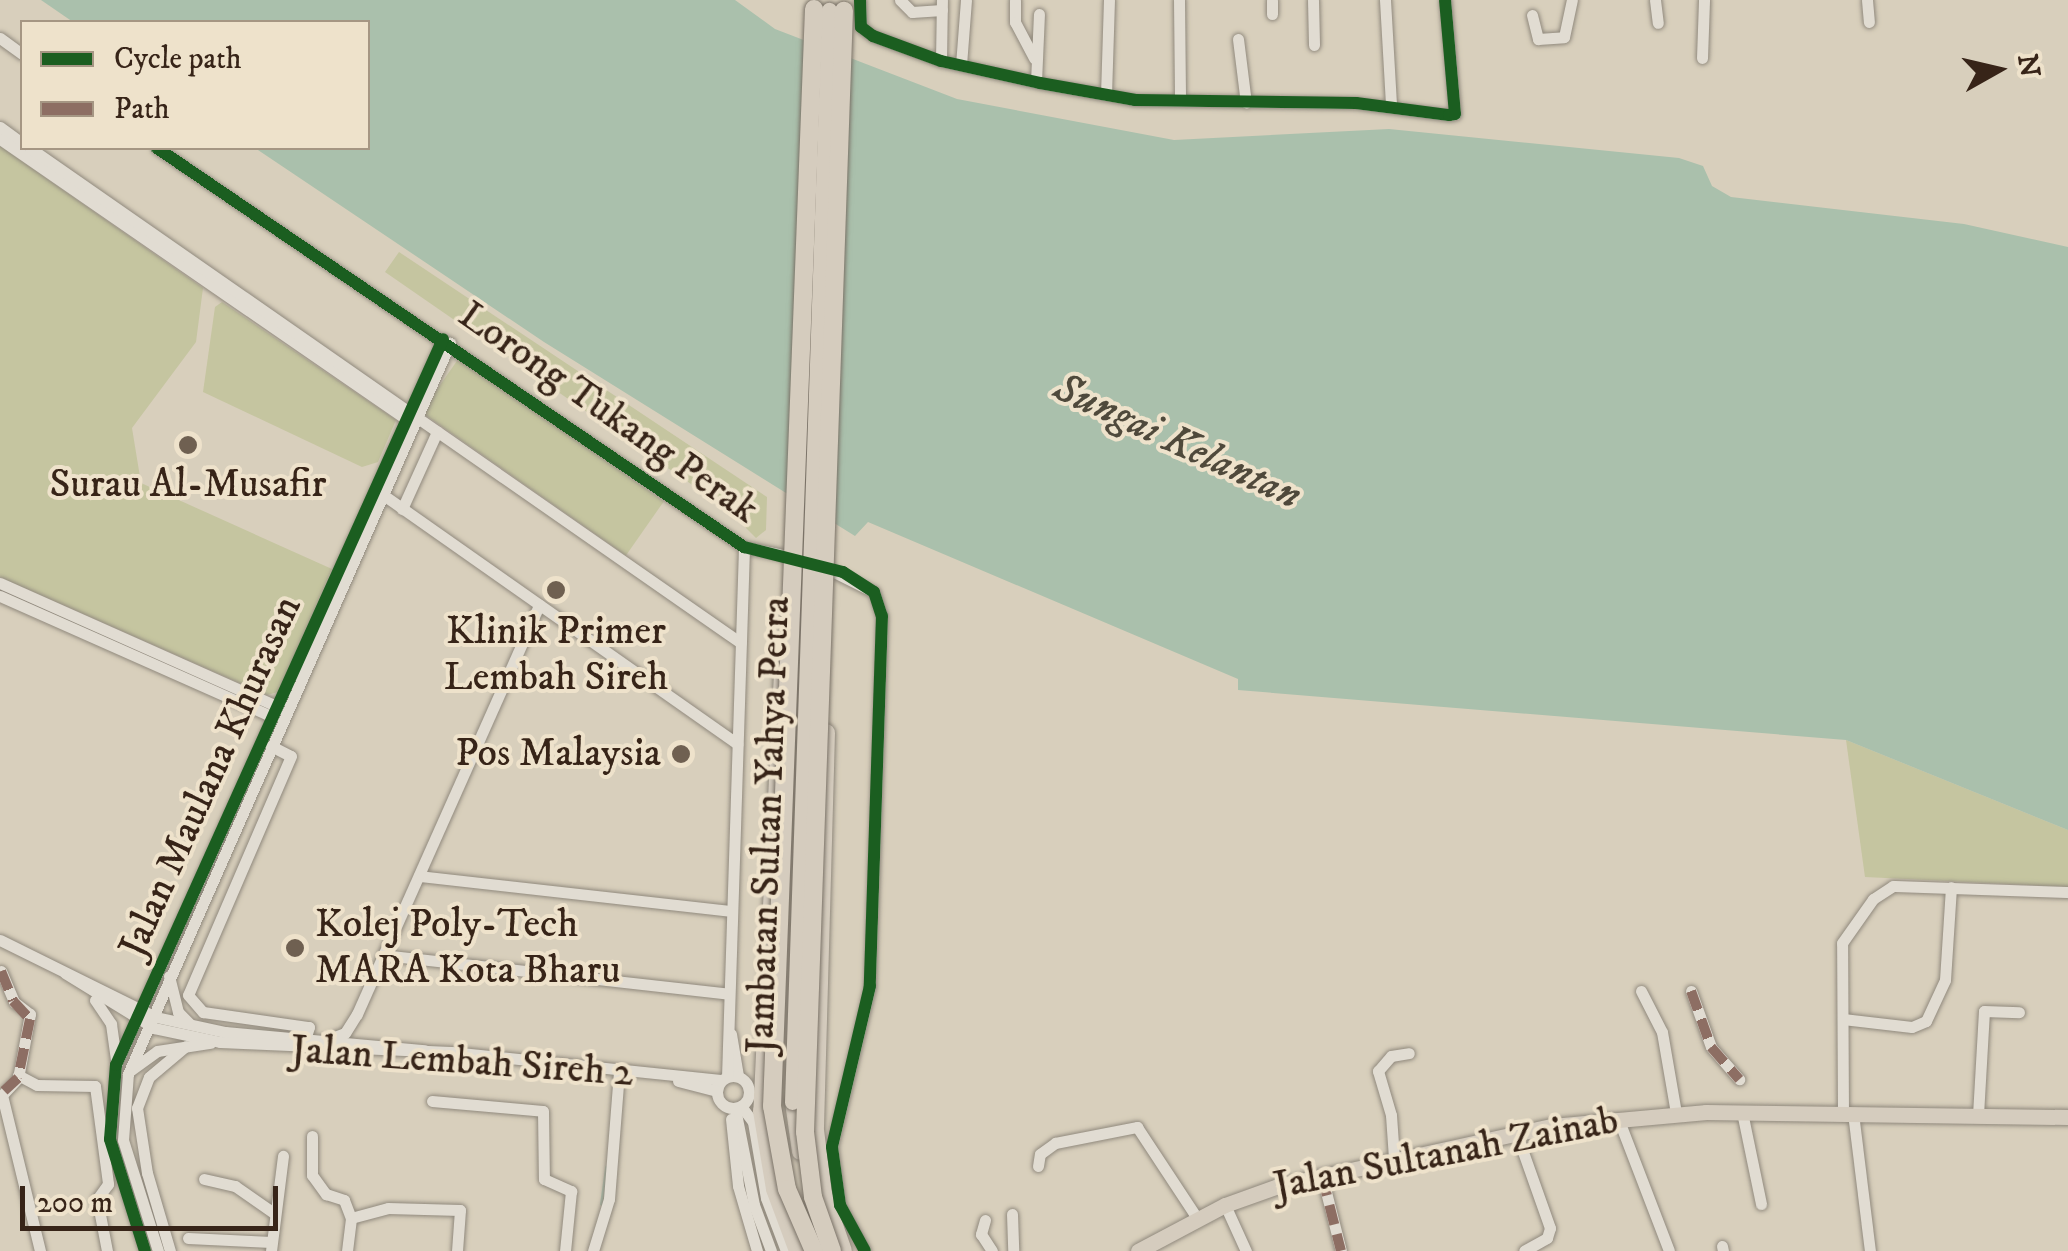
<!DOCTYPE html>
<html>
<head>
<meta charset="utf-8">
<style>
	body { margin:0 }
	#map { position:relative; width:2068px; height:1251px; overflow:hidden; background:#d8cfbc; font-family:"IM FELL DW Pica",serif }
	div>[style] { position:absolute }
	[style*='--x'] { left:calc(var(--x)*1px); top:calc(var(--y)*1px); width:calc(var(--w)*1px); rotate:calc(var(--a)*1deg) }
	.green>* { inset:0; background:#c5c5a0; transform-origin:0 0 }
	.water>* { inset:0; background:#aac0ac }
	.stream>* { height:2.5px; margin:-1.25px; padding:0 1.25px; transform-origin:1.25px; border-radius:1.25px; background:#aac0ac }
	.roads { filter:drop-shadow(0 0 2px #90897d) drop-shadow(0 0 2px #90897d) }
	.minor>* { height:11px; margin:-5.5px; padding:0 5.5px; transform-origin:5.5px; border-radius:5.5px; background:#e1dcd2 }
	.minor>.ring { margin:-5.5px; padding:0; box-sizing:content-box; background:none; border:11px solid #e1dcd2; border-radius:50% }
	.major>* { height:15px; margin:-7.5px; padding:0 7.5px; transform-origin:7.5px; border-radius:7.5px; background:#d5ccbe }
	.highway>* { height:18px; margin:-9px; padding:0 9px; transform-origin:9px; border-radius:9px; background:#d5ccbe }
	.bridges { filter:drop-shadow(0 0 2px #7a7267) drop-shadow(0 0 2px #7a7267) }
	.major-bridge>* { height:15px; margin:-7.5px; padding:0 7.5px; transform-origin:7.5px; border-radius:7.5px; background:#d5ccbe }
	.highway-bridge>* { height:18px; margin:-9px; padding:0 9px; transform-origin:9px; border-radius:9px; background:#d5ccbe }
	.quiet>* { height:10px; margin-top:-5px; transform-origin:0; background:repeating-linear-gradient(90deg,#8d6e63 0 20px,transparent 0 30px) }
	.cycleway>* { height:12px; margin:-6px; padding:0 6px; transform-origin:6px; border-radius:6px; background:#1b5e20 }
	.dots>* { width:28px; height:28px; translate:-50% -50%; box-sizing:border-box; border:5px solid #eee2cb; border-radius:50% }
	span { translate:-50% -50%; white-space:nowrap; text-align:center; line-height:1.15; -webkit-text-stroke:8px #eee2cb; paint-order:stroke }
	.street-label { font-size:40px; color:#372418 }
	.poi-label { font-size:40px; color:#372418 }
	.right { translate:-100% -50%; text-align:right }
	.left { translate:0 -50%; text-align:left }
	.water-label { font-size:42px; color:#4f493b; font-style:italic }
	.legend { position:absolute; left:20px; top:20px; width:350px; height:130px; box-sizing:border-box; background:#eee2cb; border:2px solid #a59683; margin:0; padding:12px 18px; list-style:none; font-size:30px; color:#372418 }
	.legend li { display:flex; align-items:center; gap:20px; height:50px }
	.legend b { width:50px; border:2px solid #a59683 }
	.north { position:absolute; left:1948px; top:20px; width:100px; height:100px; -webkit-text-stroke:8px #eee2cb; paint-order:stroke; rotate:82deg; font-size:28px; font-weight:700; line-height:40px; text-align:center; color:#372418 }
	.north::after { content:''; display:block; margin:auto; width:35px; height:45px; background:#372418; clip-path:polygon(50% 0,100% 100%,50% 72%,0 100%) }
	.scale { position:absolute; left:20px; top:1186px; width:258px; height:45px; box-sizing:border-box; border:5px solid #372418; border-top:0; padding-left:12px; font-size:30px; line-height:35px; white-space:nowrap; color:#372418; -webkit-text-stroke:8px #eee2cb; paint-order:stroke }
</style>
</head>
<body>
<div id="map">
	<div class="green">
		<div style="clip-path:polygon(0 146px,203px 288px,196px 342px,132px 428px,141px 483px,332px 569px,278px 692px,267px 695px,0 577px)"></div>
		<div style="clip-path:polygon(399px 252px,767px 497px,766px 530px,756px 538px,727px 509px,385px 272px)"></div>
		<div style="clip-path:polygon(222px 302px,396px 420px,378px 462px,362px 467px,203px 392px,215px 307px)"></div>
		<div style="left:459px;top:358px;width:250px;height:66px;rotate:35deg"></div>
		<div style="clip-path:polygon(1846px 740px,2068px 830px,2068px 887px,1865px 877px)"></div>
	</div>
	<div class="water">
		<div style="clip-path:polygon(41px 0,735px 0,775px 29px,957px 99px,1174px 140px,1389px 129px,1679px 158px,1703px 166px,1712px 186px,1731px 197px,1964px 224px,2068px 247px,2068px 830px,1846px 740px,1238px 690px,1238px 679px,868px 522px,855px 536px,544px 342px,255px 148px,368px 148px,368px 22px,73px 22px)"></div>
	</div>
	<div class="stream">
		<div style="--x:601;--y:1204;--w:37;--a:-82"></div>
	</div>
	<div class="roads">
		<div class="minor">
			<div style="--x:860;--y:0;--w:27;--a:88"></div>
			<div style="--x:861;--y:27;--w:15;--a:37"></div>
			<div style="--x:873;--y:36;--w:72;--a:20.2"></div>
			<div style="--x:941;--y:61;--w:101;--a:12.5"></div>
			<div style="--x:1040;--y:83;--w:97;--a:10.1"></div>
			<div style="--x:1135;--y:100;--w:221;--a:0.8"></div>
			<div style="--x:1356;--y:103;--w:94;--a:7.4"></div>
			<div style="--x:1449;--y:115;--w:6;--a:-9"></div>
			<div style="--x:1455;--y:114;--w:114;--a:-95"></div>
			<div style="--x:900;--y:0;--w:17;--a:45"></div>
			<div style="--x:912;--y:12;--w:30;--a:-4"></div>
			<div style="--x:1015;--y:0;--w:22;--a:90"></div>
			<div style="--x:1015;--y:22;--w:41;--a:62.2"></div>
			<div style="--x:1179;--y:0;--w:100;--a:89.4"></div>
			<div style="--x:1272;--y:0;--w:14;--a:90"></div>
			<div style="--x:1313;--y:0;--w:45;--a:88.7"></div>
			<div style="--x:1385;--y:0;--w:105;--a:86.7"></div>
			<div style="--x:1655;--y:0;--w:23;--a:83"></div>
			<div style="--x:1867;--y:0;--w:22;--a:85"></div>
			<div style="--x:1532;--y:15;--w:25;--a:76"></div>
			<div style="--x:1538;--y:39;--w:26;--a:-4"></div>
			<div style="--x:1564;--y:37;--w:38;--a:-78"></div>
			<div style="--x:0;--y:38;--w:27;--a:36"></div>
			<div style="--x:1238;--y:39;--w:64;--a:82.9"></div>
			<div style="--x:1702;--y:58;--w:58;--a:-88"></div>
			<div style="--x:941;--y:61;--w:61;--a:-89.1"></div>
			<div style="--x:961;--y:65;--w:65;--a:-85.6"></div>
			<div style="--x:1036;--y:82;--w:68;--a:-87.5"></div>
			<div style="--x:1106;--y:95;--w:95;--a:-88.2"></div>
			<div style="--x:0;--y:127;--w:27;--a:36"></div>
			<div style="--x:0;--y:139;--w:498;--a:34.6"></div>
			<div style="--x:30;--y:148;--w:866;--a:34.85"></div>
			<div style="--x:157;--y:148;--w:710;--a:34.21"></div>
			<div style="--x:744;--y:547;--w:54;--a:11.7"></div>
			<div style="--x:379;--y:492;--w:438;--a:35.1"></div>
			<div style="--x:402;--y:509;--w:85;--a:-65.6"></div>
			<div style="--x:820;--y:565;--w:60;--a:26.6"></div>
			<div style="--x:874;--y:592;--w:25;--a:72"></div>
			<div style="--x:882;--y:616;--w:370;--a:91.9"></div>
			<div style="--x:870;--y:986;--w:165;--a:103.3"></div>
			<div style="--x:832;--y:1147;--w:59;--a:82.1"></div>
			<div style="--x:840;--y:1205;--w:52;--a:61.5"></div>
			<div style="--x:0;--y:583;--w:304;--a:24"></div>
			<div style="--x:0;--y:596;--w:299;--a:23.9"></div>
			<div style="--x:271;--y:746;--w:22;--a:27"></div>
			<div style="--x:291;--y:756;--w:260;--a:113.3"></div>
			<div style="--x:188;--y:995;--w:23;--a:49"></div>
			<div style="--x:203;--y:1012;--w:107;--a:8.1"></div>
			<div style="--x:309;--y:1027;--w:13;--a:108"></div>
			<div style="--x:419;--y:876;--w:314;--a:6.4"></div>
			<div style="--x:0;--y:940;--w:174;--a:26.3"></div>
			<div style="--x:156;--y:1017;--w:71;--a:12.3"></div>
			<div style="--x:225;--y:1032;--w:200;--a:5.2"></div>
			<div style="--x:383;--y:955;--w:347;--a:6.4"></div>
			<div style="--x:1;--y:971;--w:34;--a:67"></div>
			<div style="--x:14;--y:1002;--w:20;--a:37"></div>
			<div style="--x:30;--y:1014;--w:65;--a:100.6"></div>
			<div style="--x:18;--y:1078;--w:23;--a:133"></div>
			<div style="--x:2;--y:1095;--w:161;--a:76.3"></div>
			<div style="--x:65;--y:973;--w:105;--a:31.7"></div>
			<div style="--x:154;--y:1028;--w:67;--a:12"></div>
			<div style="--x:220;--y:1042;--w:231;--a:2.5"></div>
			<div style="--x:451;--y:1052;--w:271;--a:5.9"></div>
			<div style="--x:169;--y:976;--w:37;--a:76"></div>
			<div style="--x:178;--y:1012;--w:17;--a:45"></div>
			<div style="--x:1641;--y:991;--w:46;--a:62.9"></div>
			<div style="--x:1662;--y:1032;--w:82;--a:80.2"></div>
			<div style="--x:1691;--y:991;--w:59;--a:70.3"></div>
			<div style="--x:1711;--y:1047;--w:43;--a:48.8"></div>
			<div style="--x:95;--y:1000;--w:29;--a:56"></div>
			<div style="--x:111;--y:1024;--w:37;--a:82"></div>
			<div style="--x:1843;--y:1019;--w:69;--a:6.6"></div>
			<div style="--x:1912;--y:1027;--w:15;--a:-23"></div>
			<div style="--x:1926;--y:1021;--w:45;--a:-65.1"></div>
			<div style="--x:1945;--y:980;--w:93;--a:-86.3"></div>
			<div style="--x:731;--y:1034;--w:43;--a:80.5"></div>
			<div style="--x:324;--y:1041;--w:22;--a:-21"></div>
			<div style="--x:345;--y:1033;--w:22;--a:-58"></div>
			<div style="--x:357;--y:1014;--w:448;--a:-66"></div>
			<div style="--x:131;--y:1070;--w:32;--a:-36"></div>
			<div style="--x:157;--y:1051;--w:54;--a:-8.6"></div>
			<div style="--x:18;--y:1075;--w:21;--a:28"></div>
			<div style="--x:37;--y:1085;--w:58;--a:1"></div>
			<div style="--x:95;--y:1086;--w:99;--a:82.4"></div>
			<div style="--x:108;--y:1184;--w:19;--a:126"></div>
			<div style="--x:97;--y:1199;--w:53;--a:79.1"></div>
			<div class="ring" style="left:717px;top:1076px;width:21px;height:21px"></div>
			<div style="--x:727;--y:1077;--w:530;--a:-88.16"></div>
			<div style="--x:678;--y:1081;--w:40;--a:14.4"></div>
			<div style="--x:432;--y:1101;--w:111;--a:5.1"></div>
			<div style="--x:543;--y:1111;--w:68;--a:89.2"></div>
			<div style="--x:544;--y:1179;--w:30;--a:24"></div>
			<div style="--x:571;--y:1191;--w:60;--a:95.7"></div>
			<div style="--x:741;--y:1106;--w:20;--a:53"></div>
			<div style="--x:753;--y:1122;--w:77;--a:80.3"></div>
			<div style="--x:766;--y:1198;--w:57;--a:69.3"></div>
			<div style="--x:735;--y:1108;--w:99;--a:78.9"></div>
			<div style="--x:754;--y:1205;--w:49;--a:69.7"></div>
			<div style="--x:1742;--y:1112;--w:94;--a:78.3"></div>
			<div style="--x:1843;--y:1113;--w:170;--a:-90.3"></div>
			<div style="--x:1842;--y:943;--w:54;--a:-54.8"></div>
			<div style="--x:1873;--y:899;--w:24;--a:-33"></div>
			<div style="--x:1893;--y:886;--w:175;--a:2"></div>
			<div style="--x:1853;--y:1113;--w:139;--a:83"></div>
			<div style="--x:1978;--y:1115;--w:104;--a:-86.7"></div>
			<div style="--x:1984;--y:1011;--w:35;--a:2"></div>
			<div style="--x:1618;--y:1118;--w:142;--a:69"></div>
			<div style="--x:731;--y:1119;--w:67;--a:84"></div>
			<div style="--x:738;--y:1186;--w:68;--a:73.7"></div>
			<div style="--x:1516;--y:1132;--w:102;--a:70.5"></div>
			<div style="--x:1550;--y:1228;--w:10;--a:107"></div>
			<div style="--x:1547;--y:1238;--w:26;--a:151"></div>
			<div style="--x:312;--y:1136;--w:39;--a:90"></div>
			<div style="--x:312;--y:1175;--w:24;--a:54"></div>
			<div style="--x:326;--y:1194;--w:19;--a:18"></div>
			<div style="--x:344;--y:1200;--w:19;--a:69"></div>
			<div style="--x:1394;--y:1158;--w:43;--a:-94"></div>
			<div style="--x:1391;--y:1115;--w:46;--a:-106.5"></div>
			<div style="--x:1378;--y:1071;--w:20;--a:-49"></div>
			<div style="--x:1391;--y:1056;--w:18;--a:-9"></div>
			<div style="--x:1038;--y:1166;--w:12;--a:-81"></div>
			<div style="--x:1040;--y:1154;--w:19;--a:-36"></div>
			<div style="--x:1055;--y:1143;--w:84;--a:-11"></div>
			<div style="--x:1137;--y:1127;--w:109;--a:56.6"></div>
			<div style="--x:1322;--y:1176;--w:77;--a:75.8"></div>
			<div style="--x:204;--y:1179;--w:32;--a:13"></div>
			<div style="--x:235;--y:1186;--w:49;--a:35"></div>
			<div style="--x:1225;--y:1205;--w:51;--a:65.5"></div>
			<div style="--x:1012;--y:1214;--w:37;--a:88"></div>
			<div style="--x:985;--y:1220;--w:15;--a:106"></div>
			<div style="--x:981;--y:1234;--w:20;--a:57"></div>
			<div style="--x:188;--y:1238;--w:83;--a:2.8"></div>
			<div style="--x:1722;--y:1246;--w:5;--a:79"></div>
			<div style="--x:145;--y:1251;--w:117;--a:-107.4"></div>
			<div style="--x:110;--y:1139;--w:74;--a:-85.4"></div>
			<div style="--x:116;--y:1065;--w:796;--a:-65.75"></div>
			<div style="--x:158;--y:1251;--w:116;--a:-107.5"></div>
			<div style="--x:123;--y:1140;--w:66;--a:-85.7"></div>
			<div style="--x:128;--y:1074;--w:799;--a:-66.23"></div>
			<div style="--x:170;--y:1251;--w:81;--a:-106.4"></div>
			<div style="--x:147;--y:1173;--w:66;--a:-98.7"></div>
			<div style="--x:137;--y:1108;--w:33;--a:-69"></div>
			<div style="--x:149;--y:1077;--w:48;--a:-40"></div>
			<div style="--x:271;--y:1251;--w:96;--a:-82.8"></div>
			<div style="--x:347;--y:1251;--w:33;--a:-83"></div>
			<div style="--x:351;--y:1218;--w:38;--a:-15"></div>
			<div style="--x:388;--y:1208;--w:72;--a:1.6"></div>
			<div style="--x:460;--y:1210;--w:41;--a:94.2"></div>
			<div style="--x:593;--y:1251;--w:54;--a:-72.9"></div>
			<div style="--x:609;--y:1199;--w:127;--a:-85.5"></div>
		</div>
		<div class="major">
			<div style="--x:792;--y:1102;--w:50;--a:82"></div>
			<div style="--x:1138;--y:1251;--w:98;--a:-27.9"></div>
			<div style="--x:1225;--y:1205;--w:56;--a:-19.7"></div>
			<div style="--x:1278;--y:1186;--w:280;--a:-12.4"></div>
			<div style="--x:1552;--y:1126;--w:155;--a:-5.2"></div>
			<div style="--x:1706;--y:1112;--w:362;--a:0.8"></div>
		</div>
		<div class="highway">
			<div style="--x:783;--y:673;--w:439;--a:92.7"></div>
			<div style="--x:762;--y:1111;--w:79;--a:80.5"></div>
			<div style="--x:775;--y:1189;--w:66;--a:69.6"></div>
			<div style="--x:826;--y:733;--w:397;--a:91.6"></div>
			<div style="--x:815;--y:1130;--w:64;--a:82.9"></div>
			<div style="--x:823;--y:1194;--w:60;--a:70.7"></div>
		</div>
	</div>
	<div class="bridges">
		<div class="major-bridge">
			<div style="--x:792;--y:1102;--w:1093;--a:-88.06"></div>
		</div>
		<div class="highway-bridge">
			<div style="--x:814;--y:9;--w:1098;--a:92.19"></div>
			<div style="--x:772;--y:1106;--w:84;--a:79.8"></div>
			<div style="--x:787;--y:1189;--w:68;--a:66.5"></div>
			<div style="--x:832;--y:1251;--w:57;--a:-109.4"></div>
			<div style="--x:813;--y:1197;--w:65;--a:-97"></div>
			<div style="--x:805;--y:1132;--w:1122;--a:-88.01"></div>
		</div>
	</div>
	<div class="quiet">
		<div style="--x:1;--y:971;--w:32;--a:68"></div>
		<div style="--x:13;--y:1001;--w:25;--a:47"></div>
		<div style="--x:30;--y:1019;--w:60;--a:101.5"></div>
		<div style="--x:18;--y:1078;--w:19;--a:137"></div>
		<div style="--x:1691;--y:991;--w:59;--a:70.3"></div>
		<div style="--x:1711;--y:1047;--w:43;--a:48.8"></div>
		<div style="--x:1322;--y:1176;--w:77;--a:75.8"></div>
	</div>
	<div class="cycleway">
		<div style="--x:860;--y:0;--w:27;--a:88"></div>
		<div style="--x:861;--y:27;--w:15;--a:37"></div>
		<div style="--x:873;--y:36;--w:72;--a:20.2"></div>
		<div style="--x:941;--y:61;--w:101;--a:12.5"></div>
		<div style="--x:1040;--y:83;--w:97;--a:10.1"></div>
		<div style="--x:1135;--y:100;--w:221;--a:0.8"></div>
		<div style="--x:1356;--y:103;--w:94;--a:7.4"></div>
		<div style="--x:1449;--y:115;--w:6;--a:-9"></div>
		<div style="--x:1455;--y:114;--w:114;--a:-95"></div>
		<div style="--x:157;--y:148;--w:710;--a:34.21"></div>
		<div style="--x:744;--y:547;--w:102;--a:14.2"></div>
		<div style="--x:843;--y:572;--w:37;--a:33"></div>
		<div style="--x:874;--y:592;--w:25;--a:72"></div>
		<div style="--x:882;--y:616;--w:370;--a:91.9"></div>
		<div style="--x:870;--y:986;--w:165;--a:103.3"></div>
		<div style="--x:832;--y:1147;--w:59;--a:82.1"></div>
		<div style="--x:840;--y:1205;--w:52;--a:61.5"></div>
		<div style="--x:145;--y:1251;--w:117;--a:-107.4"></div>
		<div style="--x:110;--y:1139;--w:74;--a:-85.4"></div>
		<div style="--x:116;--y:1065;--w:796;--a:-65.75"></div>
	</div>
	<div class="dots">
		<div style="left:188px;top:445px;background:#6f6051"></div>
		<div style="left:556px;top:590px;background:#6f6051"></div>
		<div style="left:681px;top:754px;background:#6f6051"></div>
		<div style="left:295px;top:948px;background:#6f6051"></div>
	</div>
	<div class="street-label">
		<span style="left:608px;top:413px;rotate:35deg">Lorong Tukang Perak</span>
		<span style="left:211px;top:777px;rotate:-66deg">Jalan Maulana Khurasan</span>
		<span style="left:769px;top:825px;rotate:-88deg">Jambatan Sultan Yahya Petra</span>
		<span style="left:462px;top:1062px;rotate:4deg">Jalan Lembah Sireh 2</span>
		<span style="left:1446px;top:1154px;rotate:-11deg">Jalan Sultanah Zainab</span>
	</div>
	<div class="poi-label">
		<span style="left:188px;top:485px">Surau Al-Musafir</span>
		<span style="left:556px;top:655px">Klinik Primer<br>Lembah Sireh</span>
		<span class="right" style="left:661px;top:754px">Pos Malaysia</span>
		<span class="left" style="left:315px;top:948px">Kolej Poly-Tech<br>MARA Kota Bharu</span>
	</div>
	<div class="water-label">
		<span style="left:1177px;top:442px;rotate:25deg">Sungai Kelantan</span>
	</div>
	<ul class="legend">
	<li><b style="height:12px;background:#1b5e20"></b>Cycle path</li>
	<li><b style="height:12px;background:#8d6e63"></b>Path</li>
	</ul>
	<div class="north">N</div>
	<div class="scale">200 m</div>
</div>
</body>
</html>
